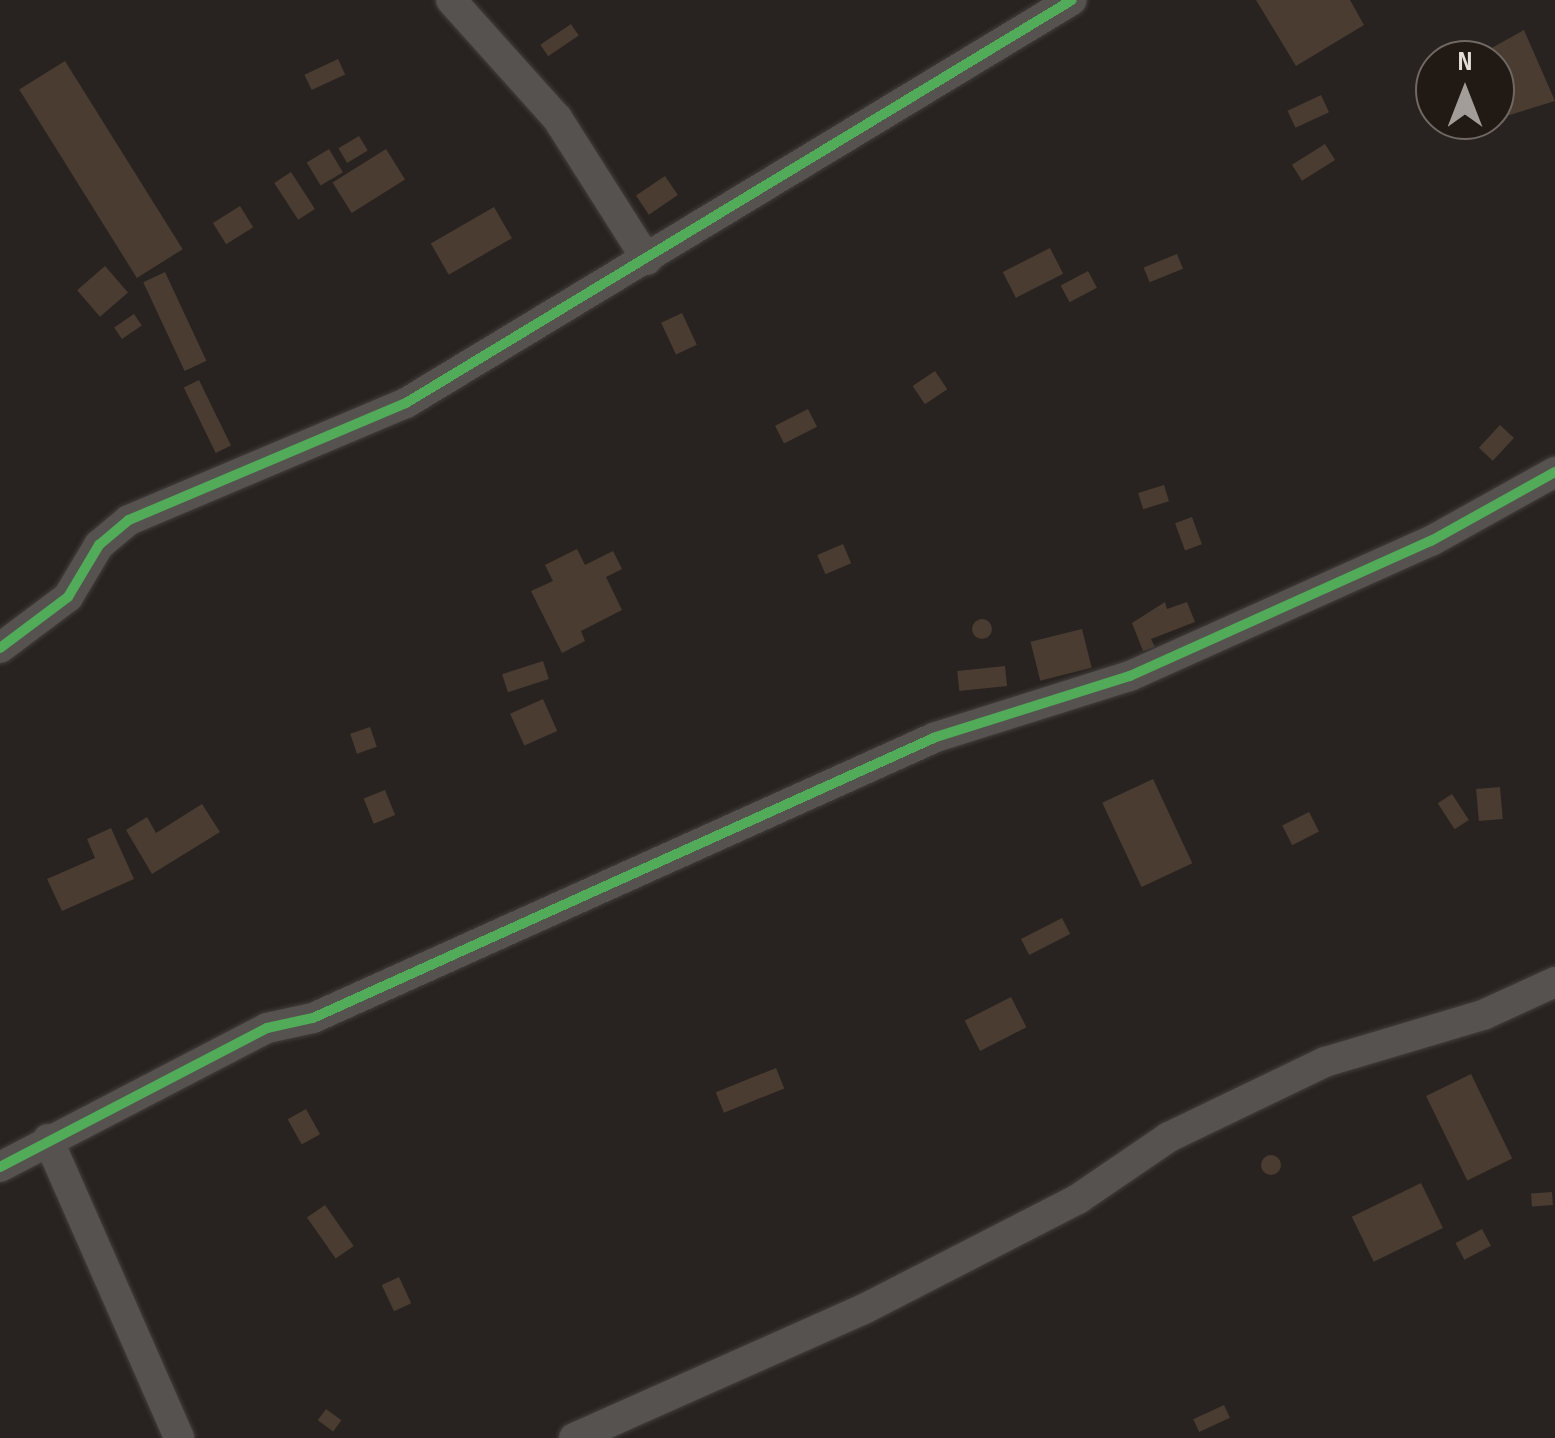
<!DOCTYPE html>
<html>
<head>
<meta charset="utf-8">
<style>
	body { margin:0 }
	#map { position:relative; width:1555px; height:1438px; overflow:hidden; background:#282320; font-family:"Sofia Sans Condensed",sans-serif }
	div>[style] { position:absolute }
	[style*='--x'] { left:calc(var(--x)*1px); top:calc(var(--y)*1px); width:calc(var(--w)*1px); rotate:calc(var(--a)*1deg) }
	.building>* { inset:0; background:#4a3c30; transform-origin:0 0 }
	.round { border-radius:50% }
	.roads { filter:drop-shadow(0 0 2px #423e3c) drop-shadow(0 0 2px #423e3c) }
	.minor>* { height:30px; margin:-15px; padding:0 15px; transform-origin:15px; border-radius:15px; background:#555250 }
	.cycleway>* { height:10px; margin:-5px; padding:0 5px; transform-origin:5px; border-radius:5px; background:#51ab58 }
	span { translate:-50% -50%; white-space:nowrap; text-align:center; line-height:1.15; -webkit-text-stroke:8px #211913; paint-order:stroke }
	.north { position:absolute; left:1415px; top:40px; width:100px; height:100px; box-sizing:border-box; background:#211913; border:2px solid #6f6863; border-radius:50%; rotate:0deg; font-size:28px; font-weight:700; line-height:40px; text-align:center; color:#e4deda }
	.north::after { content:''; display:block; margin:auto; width:35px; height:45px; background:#a29d99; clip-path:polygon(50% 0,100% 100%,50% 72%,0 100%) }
</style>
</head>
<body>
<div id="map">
	<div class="building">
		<div style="clip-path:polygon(1256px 0,1350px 0,1364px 25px,1296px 66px)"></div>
		<div style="left:571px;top:24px;width:14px;height:37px;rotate:56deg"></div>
		<div style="clip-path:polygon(1524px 30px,1555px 101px,1500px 118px,1495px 60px,1470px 60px)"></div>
		<div style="left:338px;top:59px;width:17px;height:37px;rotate:65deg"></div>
		<div style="left:65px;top:61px;width:222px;height:54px;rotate:58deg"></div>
		<div style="left:1321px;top:95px;width:19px;height:37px;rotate:65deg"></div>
		<div style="left:359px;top:136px;width:17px;height:24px;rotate:59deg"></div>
		<div style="left:1325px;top:144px;width:19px;height:39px;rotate:58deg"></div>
		<div style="left:329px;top:149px;width:27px;height:26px;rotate:59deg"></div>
		<div style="left:386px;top:149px;width:36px;height:63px;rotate:58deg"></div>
		<div style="left:291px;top:172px;width:44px;height:20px;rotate:57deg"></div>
		<div style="left:665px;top:176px;width:23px;height:35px;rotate:56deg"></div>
		<div style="left:240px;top:206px;width:25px;height:32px;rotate:58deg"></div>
		<div style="left:494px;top:207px;width:36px;height:73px;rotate:60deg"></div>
		<div style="left:1050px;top:248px;width:29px;height:53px;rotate:63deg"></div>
		<div style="left:1177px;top:254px;width:16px;height:36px;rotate:68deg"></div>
		<div style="left:105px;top:266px;width:35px;height:37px;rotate:49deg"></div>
		<div style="left:1088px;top:271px;width:19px;height:31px;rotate:62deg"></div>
		<div style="left:165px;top:272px;width:98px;height:24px;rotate:65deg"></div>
		<div style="left:682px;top:313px;width:35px;height:23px;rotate:65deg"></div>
		<div style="left:134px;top:314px;width:14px;height:24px;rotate:56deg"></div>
		<div style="left:935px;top:371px;width:22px;height:27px;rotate:56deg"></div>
		<div style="left:199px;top:380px;width:73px;height:17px;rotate:64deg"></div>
		<div style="left:808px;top:409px;width:20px;height:37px;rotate:63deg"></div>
		<div style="left:1500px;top:425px;width:19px;height:31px;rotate:43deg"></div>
		<div style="left:1164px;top:485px;width:17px;height:27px;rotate:73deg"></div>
		<div style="left:1192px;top:517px;width:29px;height:18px;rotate:70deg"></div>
		<div style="left:843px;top:544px;width:21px;height:28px;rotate:67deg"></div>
		<div style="clip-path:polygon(577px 549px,585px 565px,613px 551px,622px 569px,606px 577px,622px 610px,581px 631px,585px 641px,562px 653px,531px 591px,553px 581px,545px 565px)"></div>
		<div style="clip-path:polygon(1165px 602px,1167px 609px,1187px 602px,1195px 622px,1151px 639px,1155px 647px,1143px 651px,1132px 623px)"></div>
		<div class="round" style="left:972px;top:619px;width:20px;height:20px"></div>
		<div style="left:1082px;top:629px;width:40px;height:53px;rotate:76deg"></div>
		<div style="left:543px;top:661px;width:19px;height:43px;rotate:72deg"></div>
		<div style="left:1005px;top:666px;width:20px;height:48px;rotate:84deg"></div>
		<div style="left:543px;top:699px;width:35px;height:36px;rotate:66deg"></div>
		<div style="left:370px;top:727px;width:21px;height:21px;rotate:71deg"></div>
		<div style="left:1153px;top:779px;width:93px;height:56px;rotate:65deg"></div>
		<div style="left:1500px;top:787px;width:32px;height:24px;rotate:85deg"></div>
		<div style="left:385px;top:790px;width:27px;height:23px;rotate:68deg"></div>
		<div style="left:1452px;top:794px;width:31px;height:17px;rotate:57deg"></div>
		<div style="clip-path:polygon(202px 804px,220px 832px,152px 874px,126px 830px,147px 817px,156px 833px)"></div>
		<div style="left:1309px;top:812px;width:22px;height:30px;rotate:63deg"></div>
		<div style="clip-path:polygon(111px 828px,134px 879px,62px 911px,47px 879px,95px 858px,87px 839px)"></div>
		<div style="left:1062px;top:918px;width:18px;height:46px;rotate:63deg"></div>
		<div style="left:1011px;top:997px;width:34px;height:52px;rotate:63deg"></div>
		<div style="left:776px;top:1068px;width:22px;height:65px;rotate:68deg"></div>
		<div style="left:1471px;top:1074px;width:94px;height:50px;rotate:64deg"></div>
		<div style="left:306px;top:1109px;width:29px;height:21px;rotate:61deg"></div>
		<div class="round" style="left:1261px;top:1155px;width:20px;height:20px"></div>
		<div style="left:1421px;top:1183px;width:50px;height:77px;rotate:64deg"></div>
		<div style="left:1552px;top:1192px;width:13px;height:21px;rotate:86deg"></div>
		<div style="left:325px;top:1205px;width:50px;height:22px;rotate:55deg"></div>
		<div style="left:1482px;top:1229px;width:19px;height:30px;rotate:62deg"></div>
		<div style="left:399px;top:1277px;width:29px;height:19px;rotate:65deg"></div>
		<div style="left:1224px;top:1405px;width:14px;height:34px;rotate:65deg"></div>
		<div style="left:326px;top:1409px;width:19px;height:14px;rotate:36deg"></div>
	</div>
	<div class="roads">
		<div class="minor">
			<div style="--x:451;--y:0;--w:159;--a:48.1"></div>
			<div style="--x:557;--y:118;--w:168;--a:57.6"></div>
			<div style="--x:0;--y:648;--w:85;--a:-36.9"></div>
			<div style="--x:68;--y:597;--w:61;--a:-59.2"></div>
			<div style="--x:99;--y:545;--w:39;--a:-40"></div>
			<div style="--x:129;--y:520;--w:301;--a:-22.9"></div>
			<div style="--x:406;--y:403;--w:778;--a:-31.18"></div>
			<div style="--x:48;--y:1139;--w:326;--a:66.3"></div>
			<div style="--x:0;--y:1167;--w:301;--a:-27.5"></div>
			<div style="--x:267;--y:1028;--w:47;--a:-12.3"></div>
			<div style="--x:313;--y:1018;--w:683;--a:-24.28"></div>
			<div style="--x:936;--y:737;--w:203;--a:-17.5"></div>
			<div style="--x:1130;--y:676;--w:330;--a:-24.2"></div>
			<div style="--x:1431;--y:541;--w:142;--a:-29.1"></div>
			<div style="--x:574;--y:1438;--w:317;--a:-24"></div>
			<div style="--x:864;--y:1309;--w:241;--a:-27.2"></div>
			<div style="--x:1078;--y:1199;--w:110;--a:-34.3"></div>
			<div style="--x:1169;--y:1137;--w:173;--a:-25.7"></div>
			<div style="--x:1325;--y:1062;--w:165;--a:-16.6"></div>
			<div style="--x:1483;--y:1015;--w:79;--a:-24.6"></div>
		</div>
	</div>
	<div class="cycleway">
		<div style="--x:0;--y:648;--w:85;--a:-36.9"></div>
		<div style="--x:68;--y:597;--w:61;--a:-59.2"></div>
		<div style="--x:99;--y:545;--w:39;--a:-40"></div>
		<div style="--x:129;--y:520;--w:301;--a:-22.9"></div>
		<div style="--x:406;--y:403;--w:778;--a:-31.18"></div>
		<div style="--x:0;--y:1167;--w:301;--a:-27.5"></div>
		<div style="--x:267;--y:1028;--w:47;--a:-12.3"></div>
		<div style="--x:313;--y:1018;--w:683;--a:-24.28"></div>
		<div style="--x:936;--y:737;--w:203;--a:-17.5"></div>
		<div style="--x:1130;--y:676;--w:330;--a:-24.2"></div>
		<div style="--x:1431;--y:541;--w:142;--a:-29.1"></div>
	</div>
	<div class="north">N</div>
</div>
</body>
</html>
